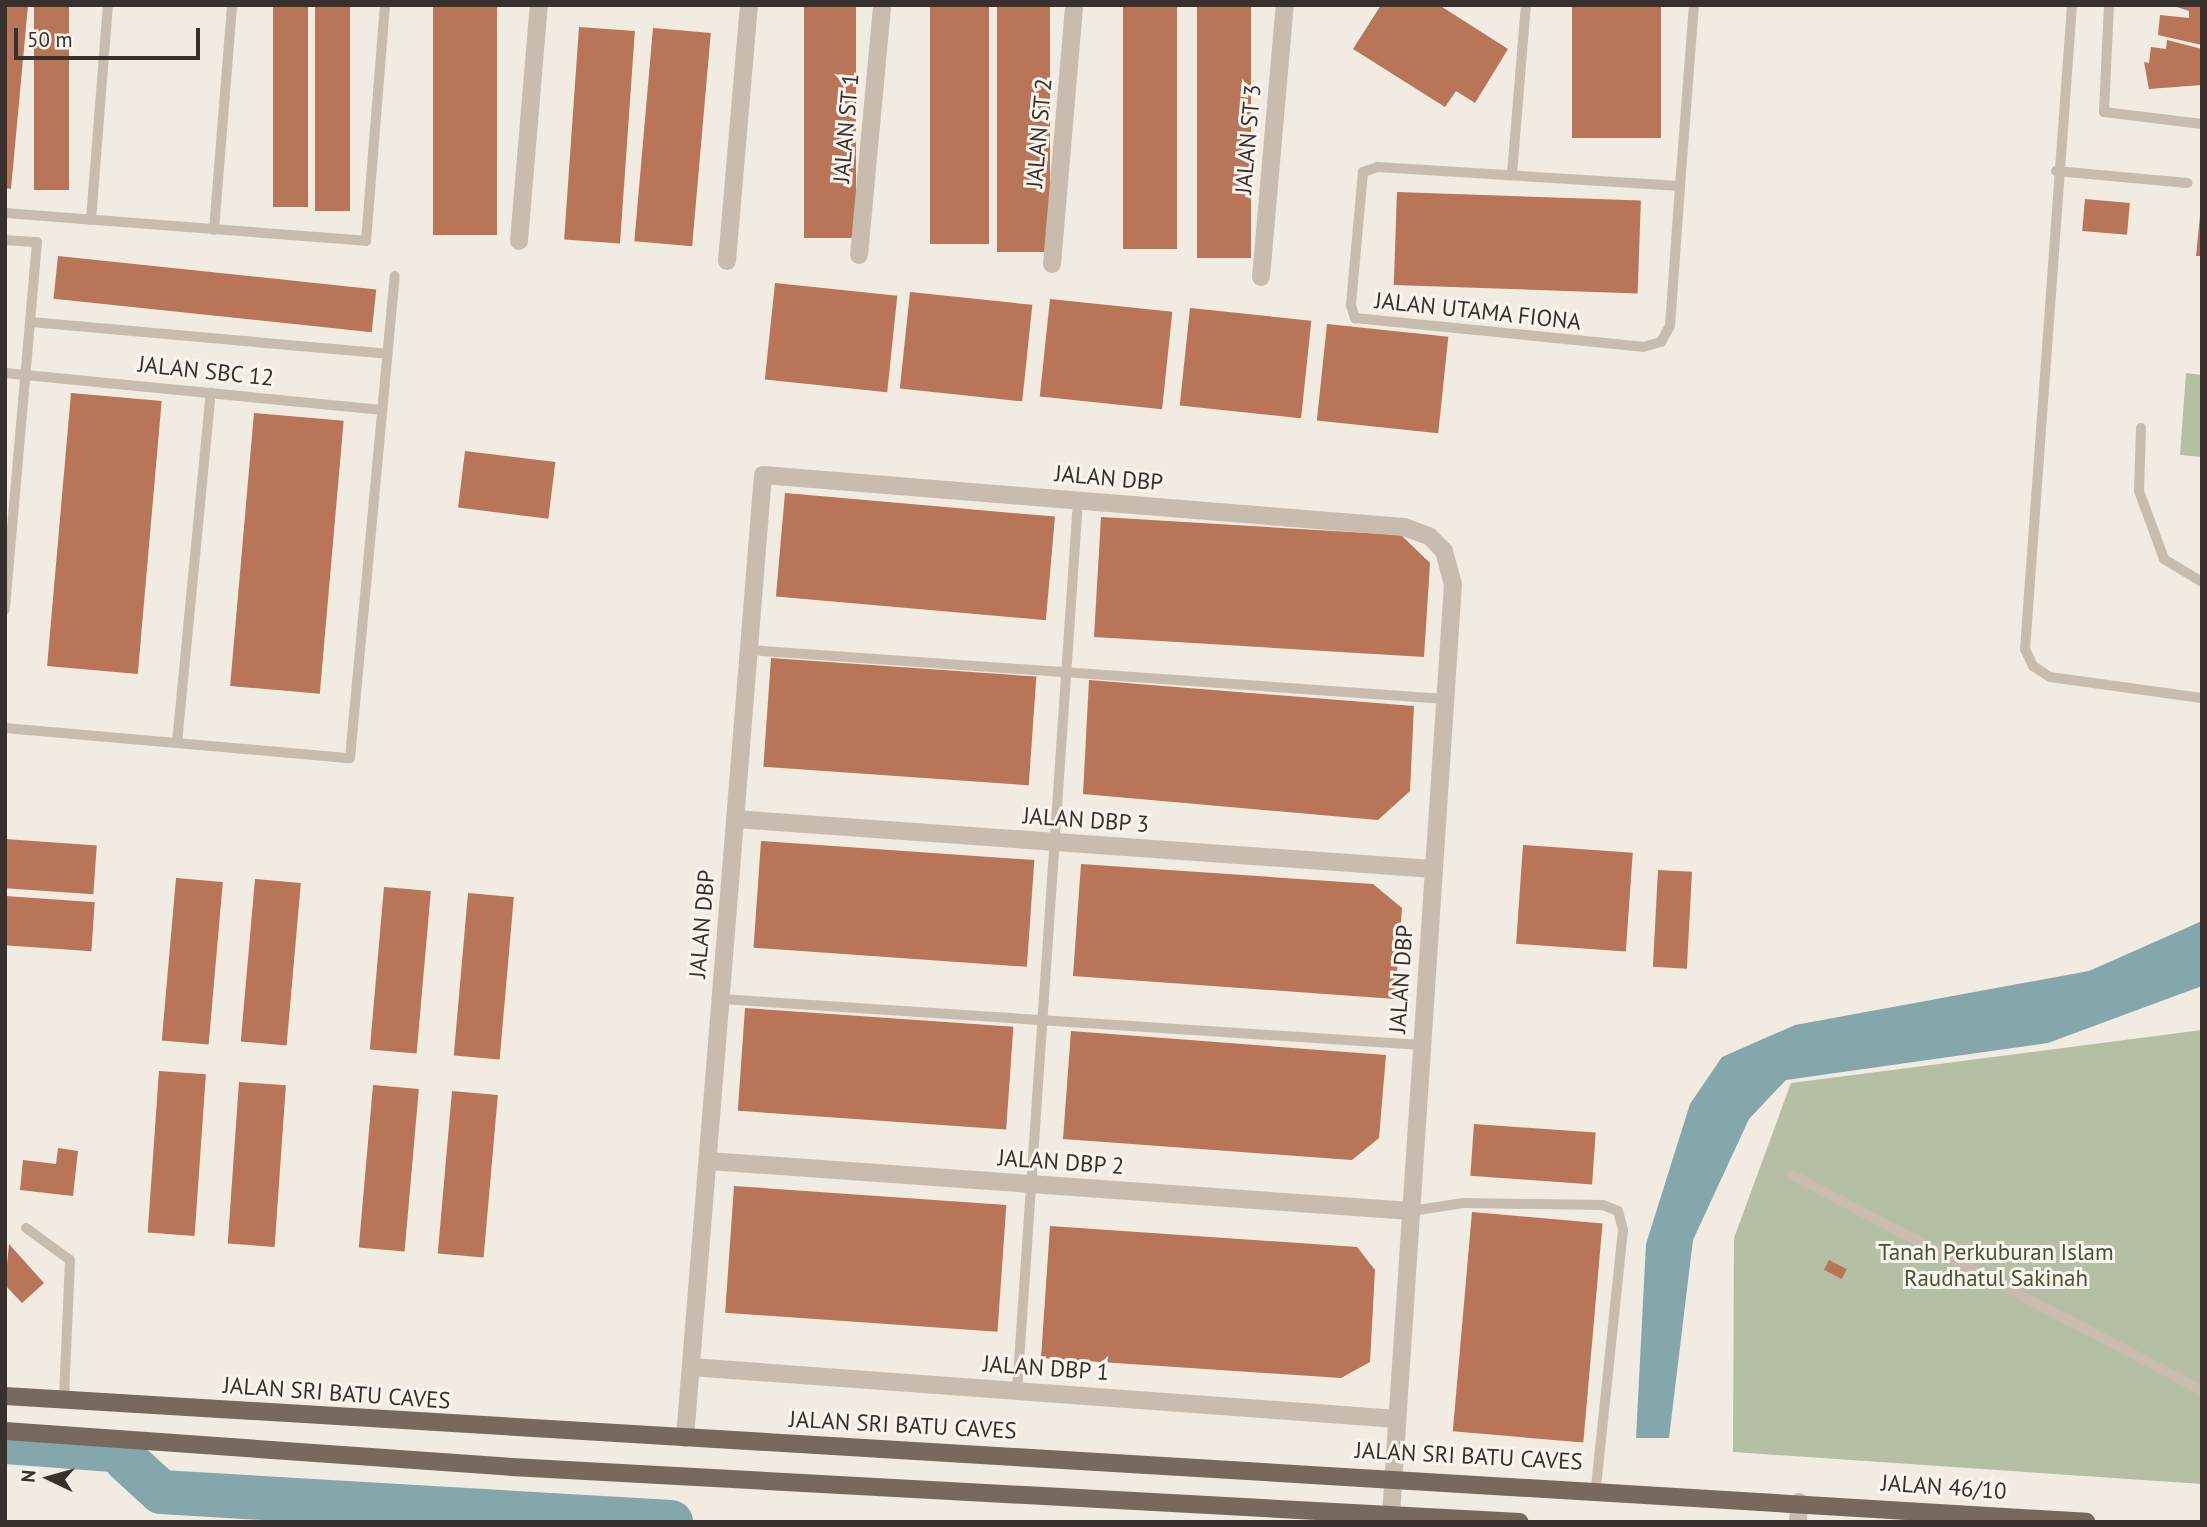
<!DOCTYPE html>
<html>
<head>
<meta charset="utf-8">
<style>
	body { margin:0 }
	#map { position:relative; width:2207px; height:1527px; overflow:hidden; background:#f1ebe2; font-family:"PT Sans",sans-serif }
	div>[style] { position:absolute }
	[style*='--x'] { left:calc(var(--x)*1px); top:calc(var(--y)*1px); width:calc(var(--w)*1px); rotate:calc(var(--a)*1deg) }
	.green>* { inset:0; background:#b4bfa3 }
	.water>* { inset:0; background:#84a7ab }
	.canal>* { height:26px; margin:-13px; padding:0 13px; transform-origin:13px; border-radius:13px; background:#84a7ab }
	.river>* { height:44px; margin:-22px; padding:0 22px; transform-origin:22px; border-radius:22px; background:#84a7ab }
	.building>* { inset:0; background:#b97558; transform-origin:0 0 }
	.service>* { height:10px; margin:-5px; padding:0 5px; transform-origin:5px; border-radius:5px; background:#c8bcaf }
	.minor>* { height:18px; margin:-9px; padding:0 9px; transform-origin:9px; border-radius:9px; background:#c8bcaf }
	.tertiary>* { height:18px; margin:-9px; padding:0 9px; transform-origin:9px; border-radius:9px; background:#c8bcaf }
	.primary>* { height:18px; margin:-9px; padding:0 9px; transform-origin:9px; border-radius:9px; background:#78695f }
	span { translate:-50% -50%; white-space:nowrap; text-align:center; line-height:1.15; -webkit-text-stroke:6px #f9f5ee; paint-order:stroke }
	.street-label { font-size:23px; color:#38302c }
	.park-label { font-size:23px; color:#455432 }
	.frame { position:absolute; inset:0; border:7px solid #38302c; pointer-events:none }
	.north { position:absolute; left:14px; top:1443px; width:70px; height:70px; -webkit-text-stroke:5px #f9f5ee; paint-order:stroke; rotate:275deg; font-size:19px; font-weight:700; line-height:28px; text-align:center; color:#38302c }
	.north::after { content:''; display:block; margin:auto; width:24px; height:32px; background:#38302c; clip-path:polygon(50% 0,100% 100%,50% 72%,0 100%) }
	.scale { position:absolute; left:14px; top:28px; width:186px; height:32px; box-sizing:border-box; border:4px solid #38302c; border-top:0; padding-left:9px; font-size:21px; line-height:24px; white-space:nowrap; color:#38302c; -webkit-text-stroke:5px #f9f5ee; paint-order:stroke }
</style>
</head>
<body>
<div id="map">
	<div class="green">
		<div style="clip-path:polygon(2186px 373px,2202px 375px,2202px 457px,2180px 455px)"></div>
		<div style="clip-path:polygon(2202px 1030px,2202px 1484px,1733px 1452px,1734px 1238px,1791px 1083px)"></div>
	</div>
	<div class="water">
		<div style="clip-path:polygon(2202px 921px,2202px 986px,2048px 1043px,1786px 1080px,1749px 1119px,1693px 1240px,1669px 1438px,1636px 1438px,1646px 1244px,1690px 1104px,1722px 1057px,1795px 1025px,2089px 971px)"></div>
	</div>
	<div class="canal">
		<div style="--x:5;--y:1451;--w:121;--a:4.3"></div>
	</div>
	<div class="river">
		<div style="--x:126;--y:1460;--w:47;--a:42.4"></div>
		<div style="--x:161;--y:1492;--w:511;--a:3.37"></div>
	</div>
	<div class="building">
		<div style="clip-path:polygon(5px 5px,28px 5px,11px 189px,5px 188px)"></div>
		<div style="left:34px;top:5px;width:35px;height:185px"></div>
		<div style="left:273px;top:5px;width:35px;height:202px"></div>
		<div style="left:315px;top:5px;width:35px;height:206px"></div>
		<div style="left:433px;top:5px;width:64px;height:230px"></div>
		<div style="left:804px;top:5px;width:52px;height:233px"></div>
		<div style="left:930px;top:5px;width:59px;height:239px"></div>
		<div style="left:997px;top:5px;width:53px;height:247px"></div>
		<div style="left:1123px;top:5px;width:54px;height:244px"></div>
		<div style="left:1197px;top:5px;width:54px;height:253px"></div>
		<div style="clip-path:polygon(1381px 5px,1439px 5px,1508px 49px,1475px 103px,1456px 91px,1445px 107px,1353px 49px)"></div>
		<div style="left:1572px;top:5px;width:89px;height:133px"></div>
		<div style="clip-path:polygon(2171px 5px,2202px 5px,2202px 45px,2158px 35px,2160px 15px,2189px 18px,2189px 11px)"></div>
		<div style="left:579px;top:27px;width:56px;height:213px;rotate:4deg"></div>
		<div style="left:653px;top:28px;width:58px;height:214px;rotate:5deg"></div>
		<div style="clip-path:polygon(2167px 40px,2202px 49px,2202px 85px,2149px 89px,2144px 62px,2149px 63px,2151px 47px,2166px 49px)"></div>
		<div style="left:1397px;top:192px;width:244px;height:93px;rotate:2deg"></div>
		<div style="left:2085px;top:199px;width:45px;height:32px;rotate:5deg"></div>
		<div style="clip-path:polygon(2200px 216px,2202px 216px,2202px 256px,2196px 256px)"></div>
		<div style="left:58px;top:256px;width:320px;height:43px;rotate:6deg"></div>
		<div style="left:775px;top:283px;width:123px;height:97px;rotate:6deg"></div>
		<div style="left:910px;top:292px;width:123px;height:97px;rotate:6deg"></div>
		<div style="left:1050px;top:299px;width:123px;height:98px;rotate:6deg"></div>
		<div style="left:1190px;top:308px;width:122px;height:98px;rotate:6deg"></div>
		<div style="left:1327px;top:324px;width:122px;height:97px;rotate:6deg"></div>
		<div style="left:71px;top:393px;width:91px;height:274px;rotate:5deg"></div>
		<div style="left:254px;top:413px;width:90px;height:274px;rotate:5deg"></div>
		<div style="left:465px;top:451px;width:91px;height:57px;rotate:7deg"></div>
		<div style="left:785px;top:493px;width:271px;height:104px;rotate:5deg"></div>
		<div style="clip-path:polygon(1101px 517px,1401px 535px,1430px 563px,1424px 657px,1094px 637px)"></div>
		<div style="left:771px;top:658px;width:266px;height:109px;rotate:4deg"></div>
		<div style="clip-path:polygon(1089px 680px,1414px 706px,1410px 791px,1378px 820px,1083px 794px)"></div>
		<div style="left:5px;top:839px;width:92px;height:49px;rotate:4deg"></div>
		<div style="left:761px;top:841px;width:274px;height:107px;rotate:4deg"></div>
		<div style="left:1523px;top:845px;width:110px;height:99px;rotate:4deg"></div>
		<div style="clip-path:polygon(1081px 864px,1373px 884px,1402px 908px,1395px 999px,1073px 976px)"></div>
		<div style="left:1658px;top:870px;width:34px;height:97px;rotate:3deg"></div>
		<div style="left:176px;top:878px;width:47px;height:163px;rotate:5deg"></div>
		<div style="left:255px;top:879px;width:46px;height:163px;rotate:5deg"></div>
		<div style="left:384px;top:887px;width:47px;height:163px;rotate:5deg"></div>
		<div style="left:468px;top:893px;width:46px;height:163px;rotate:5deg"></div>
		<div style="left:5px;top:896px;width:90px;height:49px;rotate:4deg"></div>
		<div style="left:745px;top:1008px;width:269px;height:103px;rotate:4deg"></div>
		<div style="clip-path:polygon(1071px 1031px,1386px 1055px,1379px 1138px,1352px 1160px,1063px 1139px)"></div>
		<div style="left:159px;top:1071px;width:47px;height:162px;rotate:4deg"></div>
		<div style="left:239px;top:1082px;width:47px;height:162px;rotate:4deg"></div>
		<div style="left:373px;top:1085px;width:46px;height:163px;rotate:5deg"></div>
		<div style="left:452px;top:1091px;width:46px;height:163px;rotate:5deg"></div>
		<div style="left:1474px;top:1124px;width:122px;height:52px;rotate:4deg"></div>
		<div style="clip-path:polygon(58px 1148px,78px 1151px,73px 1196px,20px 1190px,23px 1160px,56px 1164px)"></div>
		<div style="left:734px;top:1186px;width:273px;height:127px;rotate:4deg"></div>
		<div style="left:1472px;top:1212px;width:131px;height:220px;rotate:5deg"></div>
		<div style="clip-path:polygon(1050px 1226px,1357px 1247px,1375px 1270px,1370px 1362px,1341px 1378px,1041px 1358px)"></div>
		<div style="clip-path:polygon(9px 1244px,44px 1283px,22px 1303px,5px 1285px)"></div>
		<div style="left:1829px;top:1260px;width:20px;height:11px;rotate:27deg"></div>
	</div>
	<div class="service">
		<div style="--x:2072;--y:5;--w:646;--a:94.17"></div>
		<div style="--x:2025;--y:649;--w:19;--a:65"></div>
		<div style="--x:2033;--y:666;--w:20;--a:33"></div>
		<div style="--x:2050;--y:677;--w:153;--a:7.9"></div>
		<div style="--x:2109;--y:5;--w:107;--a:92.7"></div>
		<div style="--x:2104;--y:112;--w:99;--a:7"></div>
		<div style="--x:2056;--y:171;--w:132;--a:5.2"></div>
		<div style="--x:1512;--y:174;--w:170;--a:-85.3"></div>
		<div style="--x:1680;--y:186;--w:303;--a:-176.4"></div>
		<div style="--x:1378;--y:167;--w:16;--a:162"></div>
		<div style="--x:1363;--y:172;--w:134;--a:95.2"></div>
		<div style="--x:1351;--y:305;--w:14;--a:73"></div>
		<div style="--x:1355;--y:318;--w:289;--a:5.7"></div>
		<div style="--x:1643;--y:347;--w:19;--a:-16"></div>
		<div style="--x:1661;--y:342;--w:18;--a:-61"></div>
		<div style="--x:1670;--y:326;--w:140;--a:-85.9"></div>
		<div style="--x:1680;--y:186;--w:182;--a:-85.6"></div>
		<div style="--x:5;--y:213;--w:362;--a:4.4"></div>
		<div style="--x:366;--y:241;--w:237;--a:-85.4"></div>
		<div style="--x:91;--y:220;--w:216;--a:-85.5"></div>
		<div style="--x:214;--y:230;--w:226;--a:-85.4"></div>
		<div style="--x:5;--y:240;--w:32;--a:4"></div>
		<div style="--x:37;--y:242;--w:369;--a:95"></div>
		<div style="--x:31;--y:322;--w:358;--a:5.1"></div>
		<div style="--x:5;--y:373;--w:379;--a:5.6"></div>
		<div style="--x:2141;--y:428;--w:63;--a:91.8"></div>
		<div style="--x:2139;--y:491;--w:72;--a:69.8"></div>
		<div style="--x:2164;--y:559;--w:44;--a:31.2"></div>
		<div style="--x:749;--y:650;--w:698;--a:4.03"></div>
		<div style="--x:5;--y:728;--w:346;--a:5"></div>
		<div style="--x:350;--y:758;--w:484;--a:-84.7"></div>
		<div style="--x:177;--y:743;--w:352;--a:-84.5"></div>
		<div style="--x:721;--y:999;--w:702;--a:3.76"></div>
		<div style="--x:1792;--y:1175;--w:463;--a:27.7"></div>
		<div style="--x:1411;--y:1211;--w:53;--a:-8.7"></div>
		<div style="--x:1463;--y:1203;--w:140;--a:0.8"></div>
		<div style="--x:1603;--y:1205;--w:16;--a:22"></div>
		<div style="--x:1618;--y:1211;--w:20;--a:75"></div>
		<div style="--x:1623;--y:1230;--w:259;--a:96"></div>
		<div style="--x:26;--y:1228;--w:54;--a:36"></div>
		<div style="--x:70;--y:1260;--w:140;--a:92.5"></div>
		<div style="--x:1017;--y:1391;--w:893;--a:-86.08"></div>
	</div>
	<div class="minor">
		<div style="--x:519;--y:241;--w:237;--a:-85.2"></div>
		<div style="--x:859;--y:255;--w:251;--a:-84.7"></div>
		<div style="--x:727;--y:261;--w:257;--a:-85.1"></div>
		<div style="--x:1052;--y:264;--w:260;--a:-85.1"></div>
		<div style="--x:1261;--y:277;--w:273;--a:-85"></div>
		<div style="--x:735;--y:819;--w:700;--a:4.1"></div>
		<div style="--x:708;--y:1161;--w:705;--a:4.07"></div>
		<div style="--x:691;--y:1367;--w:708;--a:4.21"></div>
		<div style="--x:685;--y:1438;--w:966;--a:-85.37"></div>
		<div style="--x:763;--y:475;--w:643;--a:4.64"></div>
		<div style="--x:1404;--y:527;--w:27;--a:20"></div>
		<div style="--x:1429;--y:536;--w:21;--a:45"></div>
		<div style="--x:1444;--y:551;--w:34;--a:75"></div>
		<div style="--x:1453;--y:584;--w:932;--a:93.81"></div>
	</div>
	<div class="tertiary">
		<div style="--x:1798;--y:1522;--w:20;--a:-87"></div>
	</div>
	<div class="primary">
		<div style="--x:5;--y:1396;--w:2085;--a:3.46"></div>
		<div style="--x:5;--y:1431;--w:508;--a:4.06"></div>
		<div style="--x:512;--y:1467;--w:1009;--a:3.13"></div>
	</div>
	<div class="street-label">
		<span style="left:846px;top:128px;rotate:-85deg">JALAN ST 1</span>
		<span style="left:1039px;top:133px;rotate:-85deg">JALAN ST 2</span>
		<span style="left:1248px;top:139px;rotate:-85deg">JALAN ST 3</span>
		<span style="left:1478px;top:311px;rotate:6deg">JALAN UTAMA FIONA</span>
		<span style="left:206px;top:371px;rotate:6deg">JALAN SBC 12</span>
		<span style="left:1109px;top:478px;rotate:5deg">JALAN DBP</span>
		<span style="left:1086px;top:820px;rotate:4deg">JALAN DBP 3</span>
		<span style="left:702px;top:924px;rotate:-85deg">JALAN DBP</span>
		<span style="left:1401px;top:979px;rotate:-86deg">JALAN DBP</span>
		<span style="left:1061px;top:1162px;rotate:4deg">JALAN DBP 2</span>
		<span style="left:1046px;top:1368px;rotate:4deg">JALAN DBP 1</span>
		<span style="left:337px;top:1393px;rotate:4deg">JALAN SRI BATU CAVES</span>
		<span style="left:903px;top:1425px;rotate:3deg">JALAN SRI BATU CAVES</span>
		<span style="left:1469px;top:1456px;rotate:3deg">JALAN SRI BATU CAVES</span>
		<span style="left:1944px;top:1487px;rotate:4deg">JALAN 46/10</span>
	</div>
	<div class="park-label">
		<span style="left:1996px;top:1265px">Tanah Perkuburan Islam<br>Raudhatul Sakinah</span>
	</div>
	<div class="frame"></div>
	<div class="north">N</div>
	<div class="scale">50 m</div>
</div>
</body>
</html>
